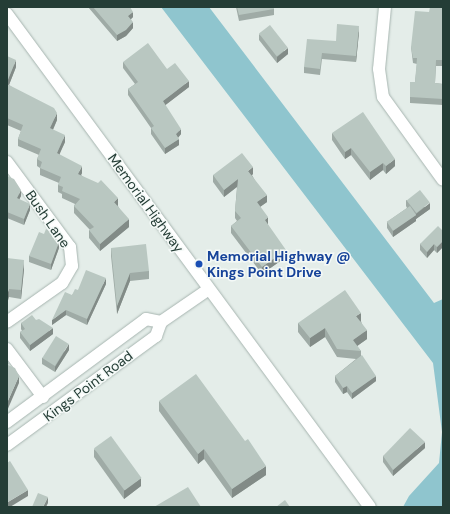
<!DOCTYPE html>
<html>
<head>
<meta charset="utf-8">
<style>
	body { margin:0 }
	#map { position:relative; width:450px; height:514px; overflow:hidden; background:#e4ede9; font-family:"DM Sans",sans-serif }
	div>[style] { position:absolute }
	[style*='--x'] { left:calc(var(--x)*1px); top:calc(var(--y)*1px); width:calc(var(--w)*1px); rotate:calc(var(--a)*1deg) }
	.water>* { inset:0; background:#8fc5ce }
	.roads { filter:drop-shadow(0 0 1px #a7b5b0) drop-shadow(0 0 1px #a7b5b0) }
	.minor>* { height:12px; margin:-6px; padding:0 6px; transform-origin:6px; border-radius:6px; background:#fff }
	.wall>* { inset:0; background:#9faba6 }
	.shaded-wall>* { inset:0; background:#828b87 }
	.building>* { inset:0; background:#b9c7c1; transform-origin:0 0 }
	.dots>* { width:11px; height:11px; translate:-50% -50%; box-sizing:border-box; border:2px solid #f4f9f7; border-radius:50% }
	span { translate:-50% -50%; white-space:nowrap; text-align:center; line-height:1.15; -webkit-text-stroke:3px #f4f9f7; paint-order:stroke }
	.street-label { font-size:14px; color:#243d36 }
	.transit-label { font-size:14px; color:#164399; font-weight:700 }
	.left { translate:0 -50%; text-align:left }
	.frame { position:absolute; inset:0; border:8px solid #243d36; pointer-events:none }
</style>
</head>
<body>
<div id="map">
	<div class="water">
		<div style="clip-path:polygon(161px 7px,209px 7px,434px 303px,443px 299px,443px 507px,403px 507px,409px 496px,439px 463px,442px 432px,433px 363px)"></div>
	</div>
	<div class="roads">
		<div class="minor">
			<div style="--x:385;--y:7;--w:62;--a:95.5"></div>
			<div style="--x:379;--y:69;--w:28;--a:82"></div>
			<div style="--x:383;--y:97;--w:102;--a:54.1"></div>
			<div style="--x:7;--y:14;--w:612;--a:53.64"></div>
			<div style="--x:7;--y:162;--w:106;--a:53.5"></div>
			<div style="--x:70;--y:247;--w:19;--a:84"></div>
			<div style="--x:72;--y:266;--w:20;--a:120"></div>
			<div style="--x:62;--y:283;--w:67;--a:144.7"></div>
			<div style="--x:7;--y:349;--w:60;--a:53.1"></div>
			<div style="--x:7;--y:422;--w:173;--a:-36.5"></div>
			<div style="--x:146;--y:319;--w:15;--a:11"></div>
			<div style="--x:7;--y:445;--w:185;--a:-36.2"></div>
			<div style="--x:156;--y:336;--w:15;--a:-70"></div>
			<div style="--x:161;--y:322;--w:58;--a:-34.5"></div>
		</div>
	</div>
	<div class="wall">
		<div style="clip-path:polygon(88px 7px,130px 7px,133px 17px,131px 19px,133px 28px,126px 36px,117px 41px)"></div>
		<div style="clip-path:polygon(236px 7px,274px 7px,274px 15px,239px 21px)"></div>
		<div style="clip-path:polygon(443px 7px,443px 66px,436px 66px,435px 83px,443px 84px,443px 105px,410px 103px,410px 97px,415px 82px,417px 64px,413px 63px,411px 47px)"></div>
		<div style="clip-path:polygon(359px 32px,356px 62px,322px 59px,320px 75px,304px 73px,304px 67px,336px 41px)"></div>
		<div style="clip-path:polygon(259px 34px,288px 54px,277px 63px,259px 40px)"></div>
		<div style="clip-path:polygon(7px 56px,16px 67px,9px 85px,57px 120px,53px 130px,65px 142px,59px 154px,82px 173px,81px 175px,118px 205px,118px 206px,129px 227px,100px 251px,89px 238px,89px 230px,90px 230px,74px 213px,74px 206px,75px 204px,62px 198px,62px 194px,58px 192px,58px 185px,59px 183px,40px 175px,40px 168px,37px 166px,37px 159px,39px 155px,18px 146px,18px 139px,21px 131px,7px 125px)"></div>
		<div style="clip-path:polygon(123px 62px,167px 69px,189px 87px,165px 105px,181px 134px,178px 138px,179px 145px,165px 154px,151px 134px,151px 128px,128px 95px,128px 89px,135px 84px,123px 68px)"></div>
		<div style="clip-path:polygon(332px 133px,395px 166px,386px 174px,383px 170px,370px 180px,351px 155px,345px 159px,332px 140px)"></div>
		<div style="clip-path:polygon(253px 174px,252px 175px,267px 202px,260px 207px,268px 224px,268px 225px,286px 257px,262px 274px,231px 233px,231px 226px,237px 221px,235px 218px,235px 211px,237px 187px,224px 197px,213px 182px,213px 175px)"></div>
		<div style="clip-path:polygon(7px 176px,21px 196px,19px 199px,30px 210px,24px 225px,7px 218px)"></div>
		<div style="clip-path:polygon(406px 200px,430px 209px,416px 219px,416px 221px,393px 237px,387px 228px,387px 222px,407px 208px,406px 206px)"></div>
		<div style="clip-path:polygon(443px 231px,443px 247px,437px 253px,434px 250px,427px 258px,420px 250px,420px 244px)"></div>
		<div style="clip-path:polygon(56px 241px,59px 248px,51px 270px,29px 262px,29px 256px)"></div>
		<div style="clip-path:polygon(111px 248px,149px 271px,149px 279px,130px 281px,117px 314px,111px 256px)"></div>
		<div style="clip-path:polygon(7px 258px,24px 269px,21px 299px,9px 297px)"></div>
		<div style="clip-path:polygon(106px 284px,87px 325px,66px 315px,52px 325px,72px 295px,78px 290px)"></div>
		<div style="clip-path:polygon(36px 320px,53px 334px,30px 351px,20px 338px,20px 332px,22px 331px,21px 329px,21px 323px)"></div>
		<div style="clip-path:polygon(361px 321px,367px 339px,357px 346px,361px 351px,361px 356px,376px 381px,352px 399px,347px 392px,343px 394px,335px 382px,335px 376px,356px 359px,337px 357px,325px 337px,310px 347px,298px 332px,298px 323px)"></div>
		<div style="clip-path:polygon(69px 350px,55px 372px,42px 364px,42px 358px)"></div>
		<div style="clip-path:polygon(159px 401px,266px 475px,232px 498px,204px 459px,198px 464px,159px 411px)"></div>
		<div style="clip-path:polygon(425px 448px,393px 476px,383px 462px,383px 456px)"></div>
		<div style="clip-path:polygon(94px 449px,141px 486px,124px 499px,94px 457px)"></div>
	</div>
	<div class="shaded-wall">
		<div style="clip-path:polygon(133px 12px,133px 17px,128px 22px,128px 16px)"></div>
		<div style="clip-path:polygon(133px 22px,133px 28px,126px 36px,117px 41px,117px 35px)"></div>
		<div style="clip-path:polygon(359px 26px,359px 32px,356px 62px,356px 56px)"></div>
		<div style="clip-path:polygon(288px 48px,288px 54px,277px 63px,277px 57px)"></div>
		<div style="clip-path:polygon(16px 60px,16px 67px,7px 90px,7px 82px)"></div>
		<div style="clip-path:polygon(189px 81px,189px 87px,163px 107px,163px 101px)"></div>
		<div style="clip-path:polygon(57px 113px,57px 120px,50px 136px,50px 128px)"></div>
		<div style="clip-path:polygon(181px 129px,181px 134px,176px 140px,176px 134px)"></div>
		<div style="clip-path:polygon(65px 135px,65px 142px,57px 160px,57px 153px)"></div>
		<div style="clip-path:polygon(179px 139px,179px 145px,165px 154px,165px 148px)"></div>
		<div style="clip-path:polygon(351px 148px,351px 155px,345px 159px,345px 152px)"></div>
		<div style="clip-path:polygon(395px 159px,395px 166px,386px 174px,386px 166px)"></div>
		<div style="clip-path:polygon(383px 163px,383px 170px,370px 180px,370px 172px)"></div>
		<div style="clip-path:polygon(82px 166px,82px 173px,78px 181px,78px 174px)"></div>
		<div style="clip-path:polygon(253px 167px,253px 174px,248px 178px,248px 171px)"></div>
		<div style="clip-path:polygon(238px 179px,238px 186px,224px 197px,224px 190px)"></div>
		<div style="clip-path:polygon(21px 190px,21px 196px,17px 204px,17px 198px)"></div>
		<div style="clip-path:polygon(267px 195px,267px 202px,257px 209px,257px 202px)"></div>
		<div style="clip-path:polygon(118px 198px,118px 205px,114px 209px,114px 202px)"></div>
		<div style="clip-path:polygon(430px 203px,430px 209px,416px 219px,416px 221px,393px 237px,393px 231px,416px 215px,416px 214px)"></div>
		<div style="clip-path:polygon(30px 204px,30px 210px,24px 225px,24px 219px)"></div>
		<div style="clip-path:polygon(268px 217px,268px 224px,265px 227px,265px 220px)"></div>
		<div style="clip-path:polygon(129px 219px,129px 227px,100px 251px,100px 244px)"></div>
		<div style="clip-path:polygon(443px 241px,443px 247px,437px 253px,437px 247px)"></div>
		<div style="clip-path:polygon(59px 242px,59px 248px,51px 270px,51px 264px)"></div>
		<div style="clip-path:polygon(434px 244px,434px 250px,427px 258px,427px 252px)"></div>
		<div style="clip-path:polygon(286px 250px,286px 257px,262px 274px,262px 267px)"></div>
		<div style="clip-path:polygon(24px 260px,24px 269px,21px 299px,21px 290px)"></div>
		<div style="clip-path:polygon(130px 273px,130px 281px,117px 314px,117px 306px)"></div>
		<div style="clip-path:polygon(106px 278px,106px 284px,87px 325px,87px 319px)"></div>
		<div style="clip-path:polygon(9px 289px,9px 297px,7px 304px,7px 295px)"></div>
		<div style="clip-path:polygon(66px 310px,66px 315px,52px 325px,52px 320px)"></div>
		<div style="clip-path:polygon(361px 313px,361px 321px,356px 324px,356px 316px)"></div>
		<div style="clip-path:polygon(53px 328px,53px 334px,30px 351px,30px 345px)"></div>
		<div style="clip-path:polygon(325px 328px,325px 337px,310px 347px,310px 338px)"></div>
		<div style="clip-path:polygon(367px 330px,367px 339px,353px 349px,353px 340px)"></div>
		<div style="clip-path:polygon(69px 344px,69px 350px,55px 372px,55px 367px)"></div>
		<div style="clip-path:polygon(19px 376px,19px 383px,7px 411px,7px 403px)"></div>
		<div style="clip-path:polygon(376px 376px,376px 381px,352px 399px,352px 393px)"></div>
		<div style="clip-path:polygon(347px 386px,347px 392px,343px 394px,343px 388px)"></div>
		<div style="clip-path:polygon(425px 442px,425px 448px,393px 476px,393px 470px)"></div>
		<div style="clip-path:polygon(204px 449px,204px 459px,198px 464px,198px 454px)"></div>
		<div style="clip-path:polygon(266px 466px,266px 475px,232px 498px,232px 489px)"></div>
		<div style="clip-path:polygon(141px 478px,141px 486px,124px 499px,124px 490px)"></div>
		<div style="clip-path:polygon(28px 490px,28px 496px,10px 507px,8px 507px,8px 502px)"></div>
		<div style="clip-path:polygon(48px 497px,48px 503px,46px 507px,43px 507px)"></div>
	</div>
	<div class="building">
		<div style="clip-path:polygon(93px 7px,130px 7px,133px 12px,128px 16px,133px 22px,126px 30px,117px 35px)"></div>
		<div style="clip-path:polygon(237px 7px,274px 7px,274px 9px,239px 15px)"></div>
		<div style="clip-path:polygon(430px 7px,443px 7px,443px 60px,436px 60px,435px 83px,443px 84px,443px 99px,410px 97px,410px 82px,415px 82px,417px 58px,413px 58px,411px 47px,415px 11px,429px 12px)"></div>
		<div style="clip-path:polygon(337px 24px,359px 26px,356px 56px,322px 53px,320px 69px,304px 67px,307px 39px,336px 41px)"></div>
		<div style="left:270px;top:25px;width:29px;height:14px;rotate:52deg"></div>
		<div style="clip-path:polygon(148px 43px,167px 69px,175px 63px,189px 81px,163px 101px,181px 129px,176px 134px,179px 139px,165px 148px,151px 128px,154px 126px,128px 89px,138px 82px,123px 62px)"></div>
		<div style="clip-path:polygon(7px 56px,16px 60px,7px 82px)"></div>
		<div style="clip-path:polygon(7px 84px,54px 108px,57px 113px,50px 128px,65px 135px,57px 153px,82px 166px,78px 174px,98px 183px,101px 180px,118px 198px,114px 202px,129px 219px,100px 244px,89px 230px,94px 227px,74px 206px,80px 199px,62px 191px,63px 187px,58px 185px,61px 177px,40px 168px,42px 162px,37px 159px,41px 149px,18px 139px,23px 125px,7px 118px)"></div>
		<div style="clip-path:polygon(363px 112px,395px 159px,386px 166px,383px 163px,370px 172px,351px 148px,345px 152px,332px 133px)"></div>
		<div style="clip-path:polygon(242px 153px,253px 167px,248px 171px,267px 195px,257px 202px,268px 217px,265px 220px,286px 250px,262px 267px,231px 226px,241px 218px,235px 211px,238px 179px,224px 190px,213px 175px)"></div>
		<div style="clip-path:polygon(7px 176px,14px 179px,21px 190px,17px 198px,30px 204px,24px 219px,7px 212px)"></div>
		<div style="left:420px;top:190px;width:16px;height:17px;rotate:52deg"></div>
		<div style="left:410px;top:206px;width:11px;height:28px;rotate:56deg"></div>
		<div style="clip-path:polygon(438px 226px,443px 231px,443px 241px,437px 247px,434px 244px,427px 252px,420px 244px)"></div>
		<div style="clip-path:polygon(46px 229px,54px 232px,56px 235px,54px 240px,59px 242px,51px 264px,29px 256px,39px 232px,44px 234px)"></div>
		<div style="clip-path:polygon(146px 244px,149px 271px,130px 273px,117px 306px,111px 248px)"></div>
		<div style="clip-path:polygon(7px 258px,24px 260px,21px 290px,9px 289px,7px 295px)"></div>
		<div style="clip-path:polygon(86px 270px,106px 278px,87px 319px,66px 310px,52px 320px,65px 292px,72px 295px,75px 289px,78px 290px)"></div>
		<div style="clip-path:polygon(345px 290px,361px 313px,356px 316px,367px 330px,353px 340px,361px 351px,337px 349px,325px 328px,310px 338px,298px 323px)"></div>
		<div style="clip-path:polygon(32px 315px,36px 320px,39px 319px,53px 328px,30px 345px,20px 332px,25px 329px,21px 323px)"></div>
		<div style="left:56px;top:336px;width:15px;height:26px;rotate:32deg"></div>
		<div style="clip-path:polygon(362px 355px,376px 376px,352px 393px,347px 386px,343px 388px,335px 376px)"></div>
		<div style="clip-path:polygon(7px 362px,9px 363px,8px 365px,15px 368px,19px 376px,7px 403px)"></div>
		<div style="clip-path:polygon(196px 374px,245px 441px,248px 439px,266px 466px,232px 489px,204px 449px,198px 454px,159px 401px)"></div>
		<div style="clip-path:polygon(410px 428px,425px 442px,393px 470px,383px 456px)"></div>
		<div style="left:111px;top:436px;width:52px;height:21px;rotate:54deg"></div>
		<div style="clip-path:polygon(10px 461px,28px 490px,8px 502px,7px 501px,7px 463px)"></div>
		<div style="clip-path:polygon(188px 487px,201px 507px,154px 507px)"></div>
		<div style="clip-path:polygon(38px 493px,48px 497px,43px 507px,32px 507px)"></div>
		<div style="clip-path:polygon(285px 500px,290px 507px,276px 507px)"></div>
	</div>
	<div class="dots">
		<div style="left:199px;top:264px;background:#1a4fb4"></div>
	</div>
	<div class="street-label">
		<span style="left:146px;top:203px;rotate:54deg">Memorial Highway</span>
		<span style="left:48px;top:219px;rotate:55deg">Bush Lane</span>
		<span style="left:88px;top:386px;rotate:-37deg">Kings Point Road</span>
	</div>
	<div class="transit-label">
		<span class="left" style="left:207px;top:264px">Memorial Highway @<br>Kings Point Drive</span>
	</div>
	<div class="frame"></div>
</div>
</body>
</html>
